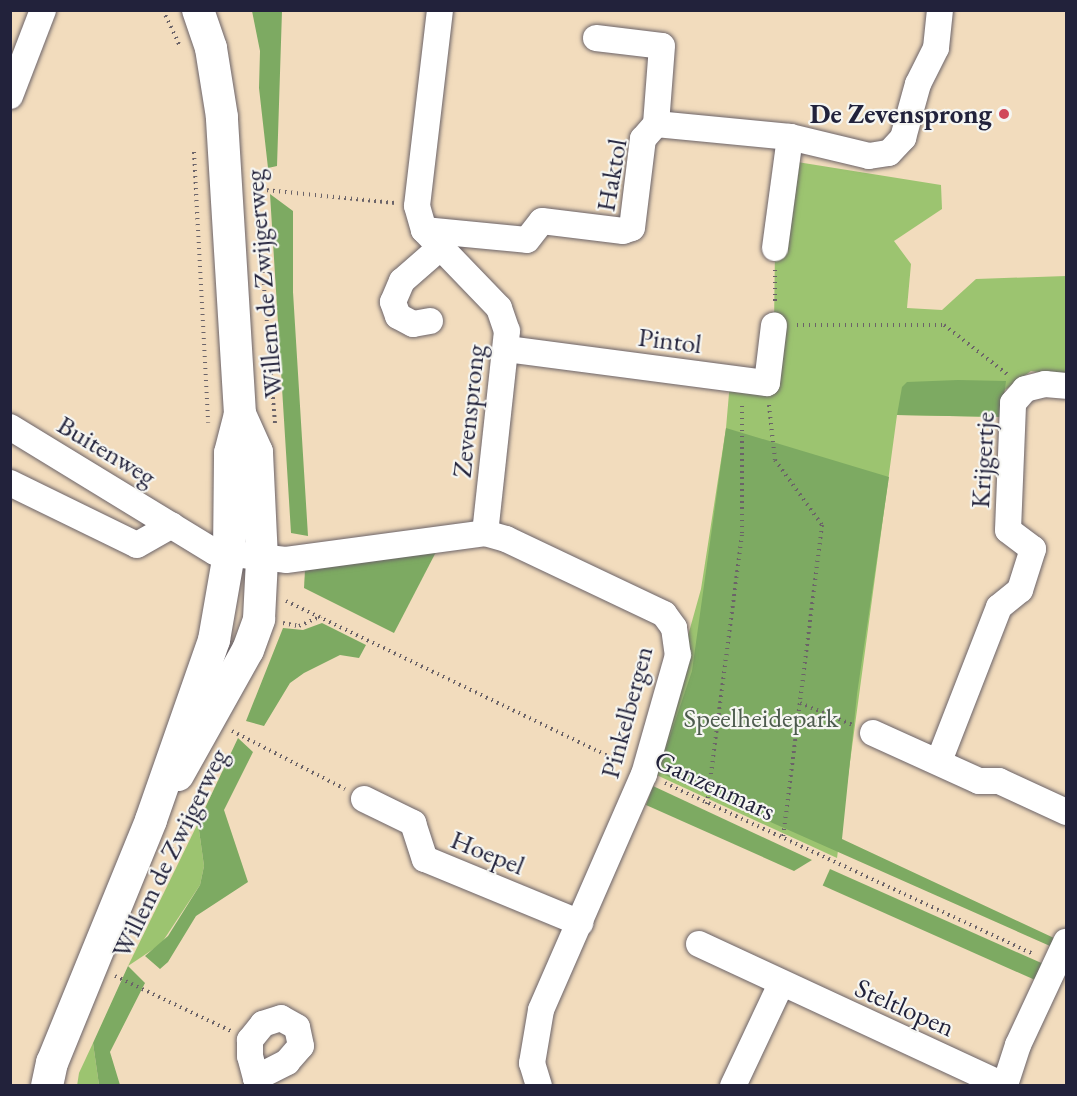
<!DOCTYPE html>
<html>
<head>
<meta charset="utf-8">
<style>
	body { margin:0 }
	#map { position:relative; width:1077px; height:1096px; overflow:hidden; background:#f2dcbd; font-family:"EB Garamond",serif }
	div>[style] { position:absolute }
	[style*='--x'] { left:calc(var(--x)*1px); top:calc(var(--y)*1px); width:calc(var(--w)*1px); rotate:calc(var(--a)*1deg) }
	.green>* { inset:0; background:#9cc470 }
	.forest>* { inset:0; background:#7daa62; transform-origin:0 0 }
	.path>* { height:4px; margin-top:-2px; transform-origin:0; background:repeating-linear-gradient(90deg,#6b6368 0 1.5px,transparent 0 6px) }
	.roads { filter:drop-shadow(0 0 2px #6b6368) drop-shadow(0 0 2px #6b6368) }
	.minor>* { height:26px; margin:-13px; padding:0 13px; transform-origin:13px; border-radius:13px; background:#fff }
	.major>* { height:32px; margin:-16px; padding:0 16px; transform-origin:16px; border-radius:16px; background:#fff }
	.dots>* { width:16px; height:16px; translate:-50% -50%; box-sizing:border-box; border:3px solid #f6f6f2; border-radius:50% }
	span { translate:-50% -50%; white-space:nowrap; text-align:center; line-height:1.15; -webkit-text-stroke:4.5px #f6f6f2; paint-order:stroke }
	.poi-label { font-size:27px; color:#22223b; font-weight:700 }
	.right { translate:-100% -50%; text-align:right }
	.street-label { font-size:27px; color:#22223b }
	.park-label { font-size:27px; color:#4d5b4e }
	.frame { position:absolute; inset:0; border:12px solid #22223b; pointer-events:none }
</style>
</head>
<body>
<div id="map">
	<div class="green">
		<div style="clip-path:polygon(791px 161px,941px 185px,942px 209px,894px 241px,911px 264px,907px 308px,942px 310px,976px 279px,1066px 276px,1066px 376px,1031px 371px,1002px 392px,1001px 417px,897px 415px,837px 858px,650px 772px,701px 589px,726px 428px,730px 382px,768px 385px,774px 325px,775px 248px)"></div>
		<div style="clip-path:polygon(198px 823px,204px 866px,200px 885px,161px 944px,128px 966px)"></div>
		<div style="clip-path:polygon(93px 1043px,99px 1085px,77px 1086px,79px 1073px)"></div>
	</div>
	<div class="forest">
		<div style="clip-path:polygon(252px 11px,282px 11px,277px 166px,268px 168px,259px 88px,260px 51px)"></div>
		<div style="clip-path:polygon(270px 194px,293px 211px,293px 292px,308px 536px,291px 533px)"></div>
		<div style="clip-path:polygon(958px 380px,1006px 381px,1001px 417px,897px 415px,902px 387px,907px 382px)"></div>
		<div style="clip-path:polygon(726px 428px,889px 477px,857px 694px,842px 839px,1054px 938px,1050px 946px,658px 772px,692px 671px)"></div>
		<div style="clip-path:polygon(436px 552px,394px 633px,304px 588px,305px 570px)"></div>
		<div style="clip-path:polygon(322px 623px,366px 645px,359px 658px,340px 655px,304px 673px,290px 683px,264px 726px,246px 721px,283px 628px,303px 630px)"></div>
		<div style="clip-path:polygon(238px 738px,253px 752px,224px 810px,248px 882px,196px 916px,168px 962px,160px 969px,145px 956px,168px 936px,200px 885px,204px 866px,198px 823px)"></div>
		<div style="clip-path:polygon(653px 786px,812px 860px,794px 871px,646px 805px)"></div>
		<div style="left:830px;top:869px;width:232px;height:18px;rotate:24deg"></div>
		<div style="clip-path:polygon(128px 966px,145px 983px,110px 1052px,120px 1085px,99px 1085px,93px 1043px)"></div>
	</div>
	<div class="path">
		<div style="--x:163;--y:10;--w:38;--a:65"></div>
		<div style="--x:194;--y:152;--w:271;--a:87"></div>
		<div style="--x:255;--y:189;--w:141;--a:5.7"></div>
		<div style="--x:258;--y:212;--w:212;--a:85.4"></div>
		<div style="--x:775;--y:301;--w:31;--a:-90"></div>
		<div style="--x:797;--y:325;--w:147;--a:0"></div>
		<div style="--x:944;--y:325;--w:80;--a:37.9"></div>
		<div style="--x:769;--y:405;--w:55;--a:83.8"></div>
		<div style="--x:775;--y:460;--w:80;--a:54.1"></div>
		<div style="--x:822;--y:525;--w:315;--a:97.1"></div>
		<div style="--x:286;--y:601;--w:374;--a:25.7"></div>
		<div style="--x:283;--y:623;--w:16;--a:11"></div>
		<div style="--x:299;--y:626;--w:24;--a:-24"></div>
		<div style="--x:800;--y:703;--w:57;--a:22.5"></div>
		<div style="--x:232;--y:731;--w:127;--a:27.2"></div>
		<div style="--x:665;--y:783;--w:406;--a:24.9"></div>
		<div style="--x:707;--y:804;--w:273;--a:-82.6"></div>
		<div style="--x:742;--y:533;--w:131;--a:-90"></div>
		<div style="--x:172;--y:848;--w:59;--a:-64.7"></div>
		<div style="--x:115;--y:976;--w:128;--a:25.4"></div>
	</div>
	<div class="roads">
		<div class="minor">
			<div style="--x:440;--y:10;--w:197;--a:96.7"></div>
			<div style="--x:417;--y:206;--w:25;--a:74"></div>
			<div style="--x:424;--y:230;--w:108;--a:46.1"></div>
			<div style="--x:499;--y:308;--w:24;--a:71"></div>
			<div style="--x:507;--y:331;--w:203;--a:96.2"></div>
			<div style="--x:596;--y:38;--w:66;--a:6.9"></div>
			<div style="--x:662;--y:46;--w:78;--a:94.4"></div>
			<div style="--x:10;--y:96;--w:92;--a:-69"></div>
			<div style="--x:424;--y:230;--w:103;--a:5.5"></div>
			<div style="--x:527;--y:240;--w:24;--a:-52"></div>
			<div style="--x:542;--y:221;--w:82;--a:7"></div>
			<div style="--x:623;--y:231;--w:9;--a:-18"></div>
			<div style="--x:632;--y:228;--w:90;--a:-83"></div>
			<div style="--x:643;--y:139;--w:20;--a:-49"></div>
			<div style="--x:656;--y:124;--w:135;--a:5.5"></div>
			<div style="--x:790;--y:137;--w:81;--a:13.5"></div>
			<div style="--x:869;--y:156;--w:20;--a:-9"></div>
			<div style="--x:889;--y:153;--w:21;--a:-47"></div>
			<div style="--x:903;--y:138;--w:56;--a:-74.5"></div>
			<div style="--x:918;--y:84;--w:40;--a:-63.4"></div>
			<div style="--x:936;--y:48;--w:38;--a:-84"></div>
			<div style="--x:775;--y:248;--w:112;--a:-82.3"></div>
			<div style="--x:430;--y:321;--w:17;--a:170"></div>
			<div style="--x:413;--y:324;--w:17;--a:-152"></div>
			<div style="--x:398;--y:316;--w:15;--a:-110"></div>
			<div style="--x:393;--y:302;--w:23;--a:-67"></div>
			<div style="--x:402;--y:281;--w:52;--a:-41.1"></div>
			<div style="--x:507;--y:349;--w:262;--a:7.5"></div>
			<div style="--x:767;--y:383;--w:58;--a:-83.1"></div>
			<div style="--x:10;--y:427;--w:240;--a:31.4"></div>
			<div style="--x:215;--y:552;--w:71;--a:6.4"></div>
			<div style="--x:286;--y:560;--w:201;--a:-7.7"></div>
			<div style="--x:485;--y:533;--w:22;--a:16"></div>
			<div style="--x:506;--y:539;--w:175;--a:25.4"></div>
			<div style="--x:664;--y:614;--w:17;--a:54"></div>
			<div style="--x:674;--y:628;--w:27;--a:82"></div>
			<div style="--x:678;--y:655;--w:124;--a:105.9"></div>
			<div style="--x:644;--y:774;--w:257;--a:113.6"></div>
			<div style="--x:541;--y:1010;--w:54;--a:99.6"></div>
			<div style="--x:532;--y:1063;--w:24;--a:73"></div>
			<div style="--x:10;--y:483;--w:141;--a:26"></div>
			<div style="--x:137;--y:545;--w:40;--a:-29.7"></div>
			<div style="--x:873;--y:733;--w:116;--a:24.4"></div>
			<div style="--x:979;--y:781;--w:20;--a:0"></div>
			<div style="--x:999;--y:781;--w:74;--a:24.8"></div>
			<div style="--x:939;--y:761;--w:165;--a:-68.7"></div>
			<div style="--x:999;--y:607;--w:27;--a:-39"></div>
			<div style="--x:1020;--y:590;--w:43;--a:-72.4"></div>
			<div style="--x:1033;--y:549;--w:31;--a:-143"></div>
			<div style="--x:1008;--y:530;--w:127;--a:-87.7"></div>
			<div style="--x:1013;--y:403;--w:18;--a:-49"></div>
			<div style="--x:1025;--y:389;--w:21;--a:-14"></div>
			<div style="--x:1045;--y:384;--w:21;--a:5"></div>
			<div style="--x:364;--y:799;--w:55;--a:26.1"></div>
			<div style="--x:413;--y:823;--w:38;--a:72"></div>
			<div style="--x:425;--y:859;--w:168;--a:22.4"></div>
			<div style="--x:699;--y:944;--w:337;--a:24.9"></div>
			<div style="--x:256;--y:1078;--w:35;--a:-27"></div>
			<div style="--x:287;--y:1062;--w:21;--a:-49"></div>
			<div style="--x:301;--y:1046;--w:19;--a:-102"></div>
			<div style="--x:297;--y:1027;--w:18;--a:-151"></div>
			<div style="--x:281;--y:1018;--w:19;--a:162"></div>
			<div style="--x:263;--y:1024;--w:21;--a:129"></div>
			<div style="--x:250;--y:1040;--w:16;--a:90"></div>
			<div style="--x:250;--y:1056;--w:23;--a:75"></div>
			<div style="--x:256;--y:1078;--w:8;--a:76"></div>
			<div style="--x:1005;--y:1085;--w:42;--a:-72"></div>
			<div style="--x:1018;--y:1045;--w:114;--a:-65"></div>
			<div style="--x:733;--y:1086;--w:113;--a:-64.8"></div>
		</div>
		<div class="major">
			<div style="--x:178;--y:775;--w:143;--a:-60.8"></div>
			<div style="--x:248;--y:650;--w:33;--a:-70"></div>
			<div style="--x:259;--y:619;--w:60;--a:-87.1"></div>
			<div style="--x:262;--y:559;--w:107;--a:-92.7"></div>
			<div style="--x:257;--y:452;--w:42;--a:-114.1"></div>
			<div style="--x:47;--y:1086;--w:24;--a:-78"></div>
			<div style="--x:52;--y:1063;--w:262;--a:-67.8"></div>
			<div style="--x:151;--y:820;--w:191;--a:-70.7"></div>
			<div style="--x:214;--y:640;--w:87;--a:-80.1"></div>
			<div style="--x:229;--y:554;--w:101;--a:-89.4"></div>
			<div style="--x:230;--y:453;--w:40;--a:-75.6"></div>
			<div style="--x:240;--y:414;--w:298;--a:-93.5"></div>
			<div style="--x:222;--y:117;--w:70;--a:-99.1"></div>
			<div style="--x:211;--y:48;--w:40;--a:-108.9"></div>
		</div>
	</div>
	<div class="dots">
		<div style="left:1004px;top:114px;background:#d1495b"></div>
	</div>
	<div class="poi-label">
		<span class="right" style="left:992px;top:114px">De Zevensprong</span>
	</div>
	<div class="street-label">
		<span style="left:611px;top:175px;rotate:-80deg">Haktol</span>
		<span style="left:263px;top:284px;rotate:-95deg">Willem de Zwijgerweg</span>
		<span style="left:670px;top:340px;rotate:7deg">Pintol</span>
		<span style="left:468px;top:411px;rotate:-84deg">Zevensprong</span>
		<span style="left:107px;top:450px;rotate:31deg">Buitenweg</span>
		<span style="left:982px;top:460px;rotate:-87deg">Krijgertje</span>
		<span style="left:626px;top:712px;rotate:-75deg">Pinkelbergen</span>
		<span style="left:715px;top:785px;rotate:25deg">Ganzenmars</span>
		<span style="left:488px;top:852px;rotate:22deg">Hoepel</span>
		<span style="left:169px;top:853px;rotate:-64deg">Willem de Zwijgerweg</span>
		<span style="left:905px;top:1007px;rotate:24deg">Steltlopen</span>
	</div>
	<div class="park-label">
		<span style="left:761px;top:718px">Speelheidepark</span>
	</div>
	<div class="frame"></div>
</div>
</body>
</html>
